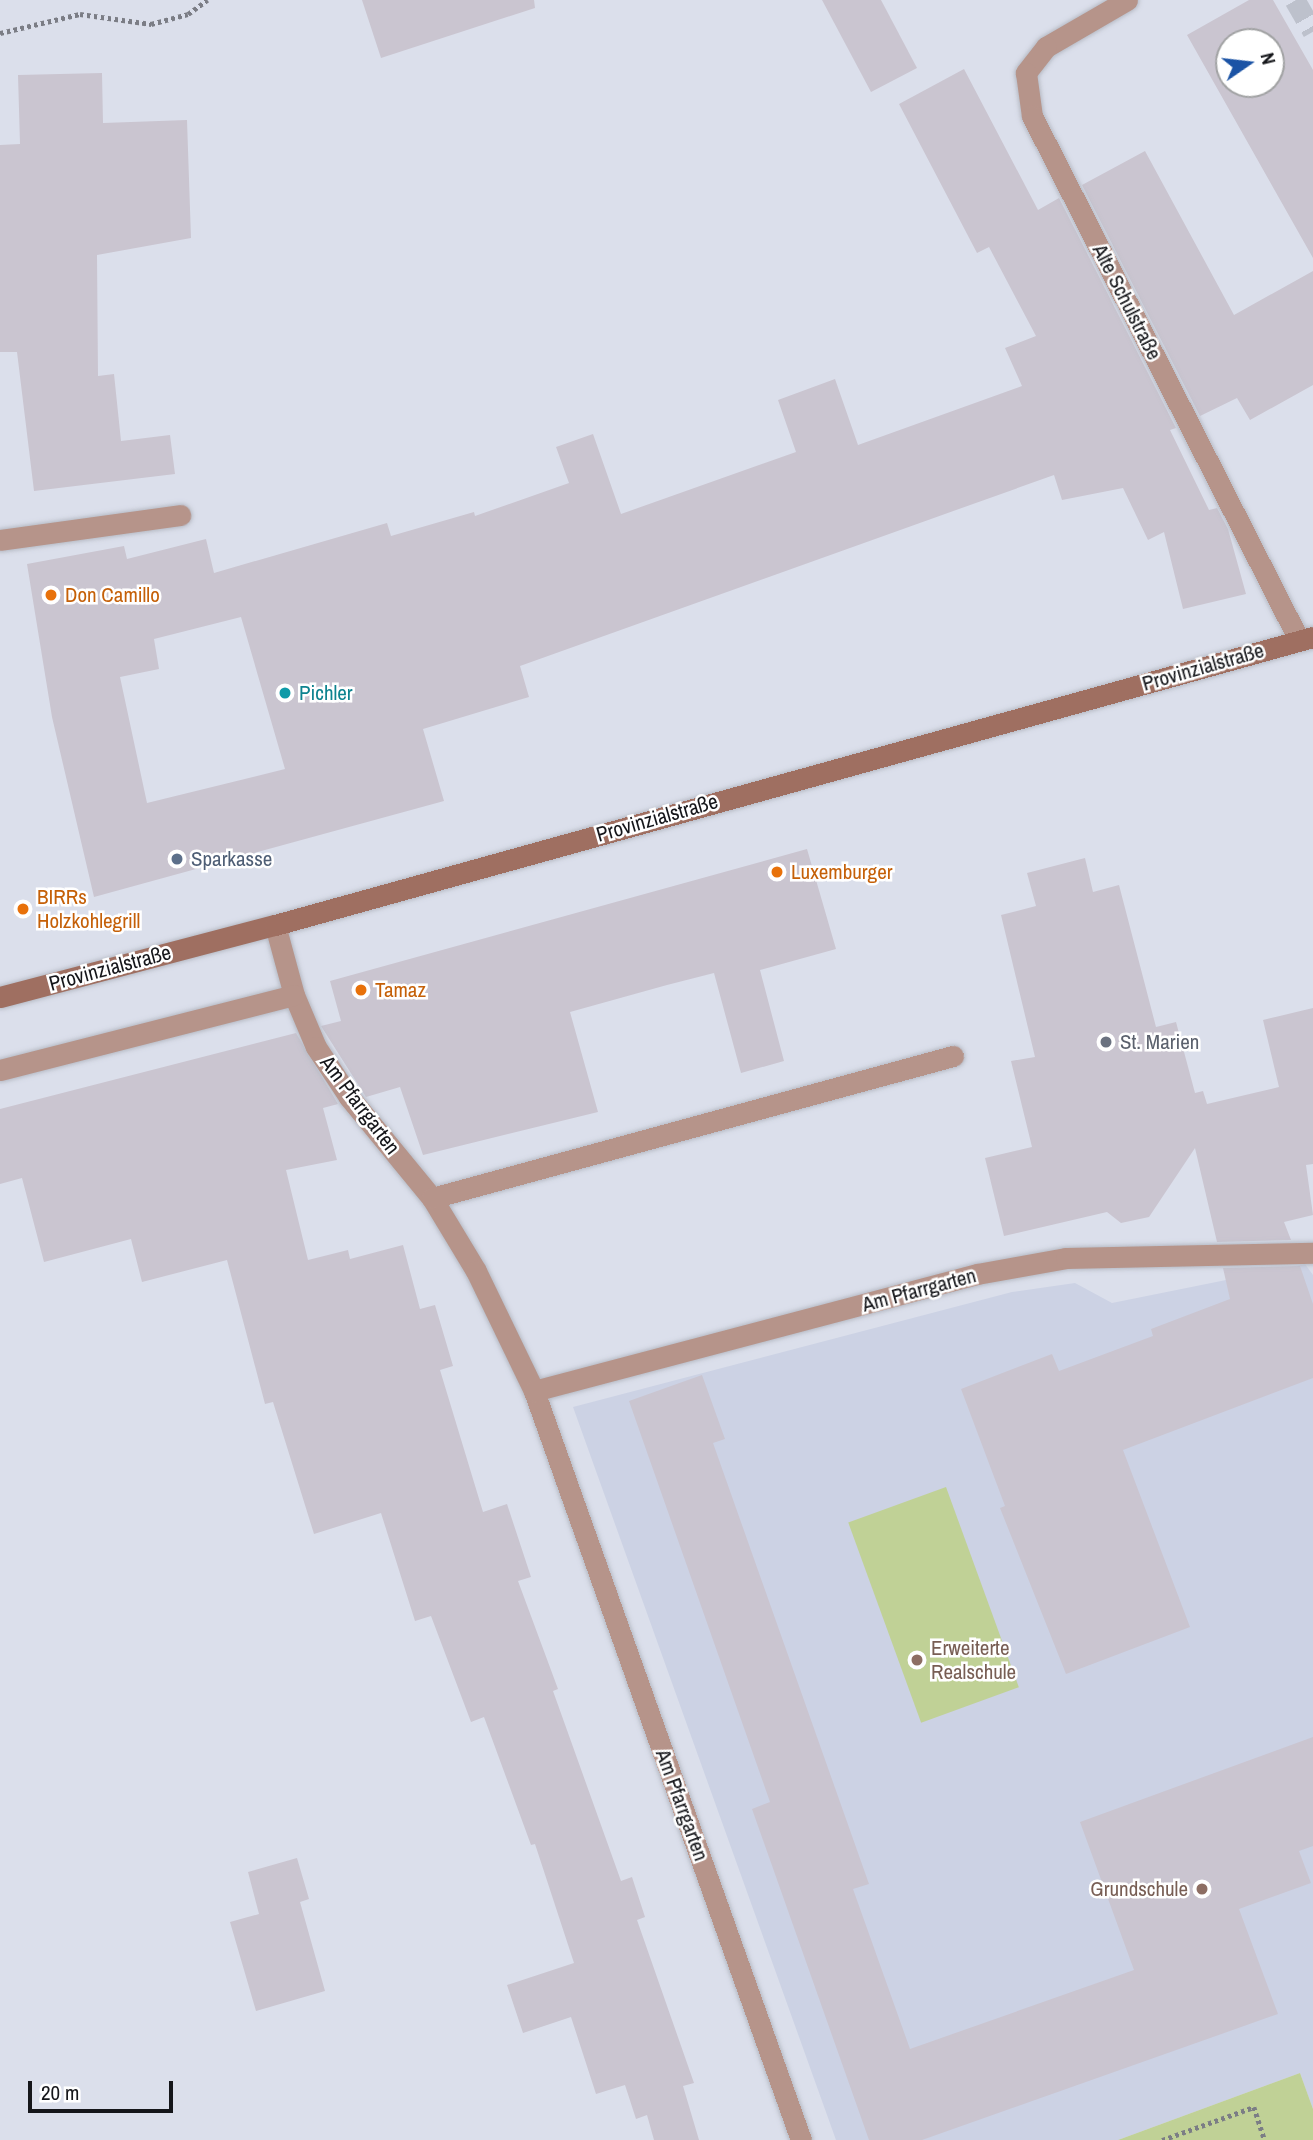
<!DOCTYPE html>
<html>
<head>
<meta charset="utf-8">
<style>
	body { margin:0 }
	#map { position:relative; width:1313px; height:2140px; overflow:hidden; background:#dbdfeb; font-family:"Archivo Narrow",sans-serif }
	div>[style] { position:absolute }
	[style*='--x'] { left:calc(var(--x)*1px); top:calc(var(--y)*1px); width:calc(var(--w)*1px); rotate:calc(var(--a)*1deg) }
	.built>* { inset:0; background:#ccd2e4 }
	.green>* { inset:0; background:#c0d196; transform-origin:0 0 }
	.building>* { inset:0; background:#cac5d0 }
	.pedestrian-tunnel>* { height:21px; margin-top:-10.5px; transform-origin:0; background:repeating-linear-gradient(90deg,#bdc1cc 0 21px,transparent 0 31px) }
	.path>* { height:4.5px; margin-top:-2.25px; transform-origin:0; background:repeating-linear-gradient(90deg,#7b7d85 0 3.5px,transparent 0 7px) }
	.roads { filter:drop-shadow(0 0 2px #b7bbc5) drop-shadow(0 0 2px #b7bbc5) }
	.service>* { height:21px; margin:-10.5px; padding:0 10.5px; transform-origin:10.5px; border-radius:10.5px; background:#b6948a }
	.minor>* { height:21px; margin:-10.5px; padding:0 10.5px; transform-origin:10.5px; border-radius:10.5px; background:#b6948a }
	.secondary>* { height:21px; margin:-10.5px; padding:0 10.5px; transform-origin:10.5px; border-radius:10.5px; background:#9f6f61 }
	.dots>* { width:19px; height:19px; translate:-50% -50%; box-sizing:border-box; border:4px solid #fff; border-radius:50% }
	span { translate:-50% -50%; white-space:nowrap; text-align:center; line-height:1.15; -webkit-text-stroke:5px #fff; paint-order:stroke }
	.street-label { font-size:21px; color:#15161a }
	.food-label { font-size:21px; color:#c56008 }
	.left { translate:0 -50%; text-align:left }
	.culture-label { font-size:21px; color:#0d838f }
	.service-label { font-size:21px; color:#4e5e75 }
	.worship-label { font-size:21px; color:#5b616d }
	.education-label { font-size:21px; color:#785e54 }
	.right { translate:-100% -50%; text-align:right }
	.north { position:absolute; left:1215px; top:28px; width:70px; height:70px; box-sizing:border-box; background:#fff; border:2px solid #a1a2a3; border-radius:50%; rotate:76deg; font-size:19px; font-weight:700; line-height:28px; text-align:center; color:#15161a }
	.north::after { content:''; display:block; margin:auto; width:24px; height:32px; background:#1b53a5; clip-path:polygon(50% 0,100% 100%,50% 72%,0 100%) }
	.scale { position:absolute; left:28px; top:2081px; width:145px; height:32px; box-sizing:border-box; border:4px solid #15161a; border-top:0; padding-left:9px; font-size:21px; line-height:24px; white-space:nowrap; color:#15161a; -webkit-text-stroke:5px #fff; paint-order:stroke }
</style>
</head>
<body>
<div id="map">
	<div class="built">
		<div style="clip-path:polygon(1305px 1264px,1313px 1275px,1313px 2109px,1300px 2073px,1118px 2140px,836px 2140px,573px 1407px,1012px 1292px,1075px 1283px,1112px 1303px)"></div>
	</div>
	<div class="green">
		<div style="left:946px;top:1487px;width:213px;height:104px;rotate:70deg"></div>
		<div style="clip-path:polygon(1300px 2073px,1313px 2109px,1313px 2140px,1118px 2140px)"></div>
	</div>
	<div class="building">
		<div style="clip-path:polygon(362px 0,534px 0,535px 8px,381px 58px)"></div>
		<div style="clip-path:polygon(822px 0,881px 0,917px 68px,871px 92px)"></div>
		<div style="clip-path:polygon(evenodd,1249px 0,1273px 0,1313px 70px,1313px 258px,1187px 35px,1249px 0,1229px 42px,1271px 42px,1271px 84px,1229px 84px,1229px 42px)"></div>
		<div style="clip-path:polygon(evenodd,964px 69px,1038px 210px,1059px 198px,1176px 428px,1170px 430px,1209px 510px,1217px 508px,1228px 529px,1246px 594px,1183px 609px,1164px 532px,1148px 540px,1123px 488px,1062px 500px,1054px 475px,520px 666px,529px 697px,423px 729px,444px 801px,94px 897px,52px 717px,27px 564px,124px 546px,127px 559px,206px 539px,214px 573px,387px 523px,391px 536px,474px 512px,475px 516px,569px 483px,556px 447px,593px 434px,621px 514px,796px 452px,778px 400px,835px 379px,858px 445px,1022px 386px,1005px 348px,1036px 336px,989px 247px,977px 253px,899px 104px,964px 69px,241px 617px,285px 769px,147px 803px,120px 677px,159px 669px,154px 639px,241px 617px)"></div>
		<div style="clip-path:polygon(102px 73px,103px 123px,187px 120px,191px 238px,97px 255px,98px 376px,114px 374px,121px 441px,170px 435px,175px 474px,34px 491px,17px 352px,0 352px,0 145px,20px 144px,18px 75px)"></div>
		<div style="clip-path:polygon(1145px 151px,1234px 315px,1313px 271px,1313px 385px,1250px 420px,1237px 398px,1200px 416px,1082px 185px)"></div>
		<div style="clip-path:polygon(807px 849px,836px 949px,760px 970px,784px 1061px,741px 1073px,714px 973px,667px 985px,570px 1012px,598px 1112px,423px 1155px,400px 1087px,366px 1097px,321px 1026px,341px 1021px,330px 981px)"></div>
		<div style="clip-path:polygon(1085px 858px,1093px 892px,1119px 885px,1156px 1027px,1176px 1022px,1195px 1093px,1203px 1091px,1207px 1104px,1279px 1087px,1263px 1020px,1313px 1008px,1313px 1164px,1306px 1165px,1313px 1215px,1284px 1222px,1291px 1240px,1217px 1242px,1195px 1148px,1149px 1217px,1121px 1223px,1107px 1212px,1004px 1236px,985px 1158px,1032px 1147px,1011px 1061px,1035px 1057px,1001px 915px,1036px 906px,1027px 873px)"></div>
		<div style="clip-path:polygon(296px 1033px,338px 1104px,323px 1108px,337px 1160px,286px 1170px,308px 1260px,348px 1250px,350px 1259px,403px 1245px,420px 1309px,435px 1305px,453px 1366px,440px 1370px,483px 1512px,507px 1504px,531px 1577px,518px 1581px,558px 1689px,553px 1691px,621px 1881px,632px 1877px,645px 1917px,637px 1920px,694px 2083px,683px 2086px,699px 2140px,654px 2140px,647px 2115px,636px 2119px,625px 2085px,596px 2094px,571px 2017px,523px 2033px,507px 1985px,574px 1963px,535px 1844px,531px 1845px,484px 1717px,471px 1722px,431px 1616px,415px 1621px,381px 1513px,314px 1534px,273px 1402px,265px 1404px,227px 1260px,142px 1282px,131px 1239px,44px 1262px,22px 1178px,0 1184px,0 1109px)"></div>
		<div style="clip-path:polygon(1300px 1266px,1313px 1304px,1313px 1378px,1123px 1450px,1190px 1627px,1066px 1674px,1000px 1508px,1005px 1506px,961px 1389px,1052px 1354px,1059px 1371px,1153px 1336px,1151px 1329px,1230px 1299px,1223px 1268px)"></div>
		<div style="clip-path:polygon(702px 1375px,725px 1439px,713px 1443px,869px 1884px,853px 1889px,910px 2049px,1134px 1970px,1080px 1822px,1313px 1737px,1313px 1846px,1299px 1851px,1311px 1883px,1239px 1909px,1278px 2014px,922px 2140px,869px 2140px,752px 1809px,770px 1802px,629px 1401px)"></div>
		<div style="clip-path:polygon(297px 1858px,309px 1899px,300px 1902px,325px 1991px,256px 2011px,230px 1922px,259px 1914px,248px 1872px)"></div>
	</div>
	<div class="pedestrian-tunnel">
		<div style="--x:1295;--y:0;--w:36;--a:60"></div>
	</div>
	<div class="path">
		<div style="--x:0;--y:33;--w:82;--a:-13.4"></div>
		<div style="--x:80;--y:14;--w:72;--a:8"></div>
		<div style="--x:151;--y:24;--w:38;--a:-15"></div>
		<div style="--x:188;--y:14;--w:24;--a:-36"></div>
		<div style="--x:1162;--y:2140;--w:98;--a:-19.7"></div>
		<div style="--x:1254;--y:2107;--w:35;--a:72"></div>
	</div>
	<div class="roads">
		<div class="service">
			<div style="--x:0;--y:540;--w:182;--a:-7.9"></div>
		</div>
		<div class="minor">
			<div style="--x:1127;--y:0;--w:94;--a:149.9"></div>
			<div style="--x:1046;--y:47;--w:33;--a:128"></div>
			<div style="--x:1026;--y:73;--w:43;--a:82.1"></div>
			<div style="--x:1032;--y:116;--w:588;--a:63"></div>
			<div style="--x:275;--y:925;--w:73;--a:74.8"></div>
			<div style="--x:294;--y:995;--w:56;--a:67.1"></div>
			<div style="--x:316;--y:1047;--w:60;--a:56.6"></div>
			<div style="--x:349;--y:1097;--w:131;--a:50.6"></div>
			<div style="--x:432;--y:1198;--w:85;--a:58.9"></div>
			<div style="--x:476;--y:1271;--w:133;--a:64.2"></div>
			<div style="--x:534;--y:1391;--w:795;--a:70.38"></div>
			<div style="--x:0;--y:1070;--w:303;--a:-14.3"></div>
			<div style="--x:432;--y:1198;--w:540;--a:-15.25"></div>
			<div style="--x:534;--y:1391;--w:458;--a:-14.8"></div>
			<div style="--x:977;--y:1274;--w:90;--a:-10.2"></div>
			<div style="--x:1066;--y:1258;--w:247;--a:-1.2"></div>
		</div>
		<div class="secondary">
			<div style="--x:0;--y:997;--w:284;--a:-14.7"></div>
			<div style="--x:275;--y:925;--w:1077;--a:-15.51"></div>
		</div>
	</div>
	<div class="dots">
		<div style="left:51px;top:595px;background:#e8710a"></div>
		<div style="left:285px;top:693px;background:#0f9aa8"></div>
		<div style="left:177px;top:859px;background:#5c6f8a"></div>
		<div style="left:777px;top:872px;background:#e8710a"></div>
		<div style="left:23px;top:909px;background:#e8710a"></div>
		<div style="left:361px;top:990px;background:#e8710a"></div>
		<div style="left:1106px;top:1042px;background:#6b7280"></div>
		<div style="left:917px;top:1660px;background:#8d6e63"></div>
		<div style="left:1202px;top:1889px;background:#8d6e63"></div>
	</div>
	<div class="street-label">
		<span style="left:1127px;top:302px;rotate:63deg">Alte Schulstraße</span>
		<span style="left:1203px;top:667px;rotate:-16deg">Provinzialstraße</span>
		<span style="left:657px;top:818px;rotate:-16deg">Provinzialstraße</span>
		<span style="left:110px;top:968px;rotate:-15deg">Provinzialstraße</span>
		<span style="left:360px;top:1105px;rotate:53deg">Am Pfarrgarten</span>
		<span style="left:919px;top:1290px;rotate:-15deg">Am Pfarrgarten</span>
		<span style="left:682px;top:1805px;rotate:70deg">Am Pfarrgarten</span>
	</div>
	<div class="food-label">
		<span class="left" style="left:65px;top:595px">Don Camillo</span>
		<span class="left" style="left:791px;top:872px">Luxemburger</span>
		<span class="left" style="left:37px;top:909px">BIRRs<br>Holzkohlegrill</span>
		<span class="left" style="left:375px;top:990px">Tamaz</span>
	</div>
	<div class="culture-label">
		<span class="left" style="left:299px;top:693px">Pichler</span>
	</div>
	<div class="service-label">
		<span class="left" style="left:191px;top:859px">Sparkasse</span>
	</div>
	<div class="worship-label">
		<span class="left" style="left:1120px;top:1042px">St. Marien</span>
	</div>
	<div class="education-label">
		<span class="left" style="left:931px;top:1660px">Erweiterte<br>Realschule</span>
		<span class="right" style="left:1188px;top:1889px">Grundschule</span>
	</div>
	<div class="north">N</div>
	<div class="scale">20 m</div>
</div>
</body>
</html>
